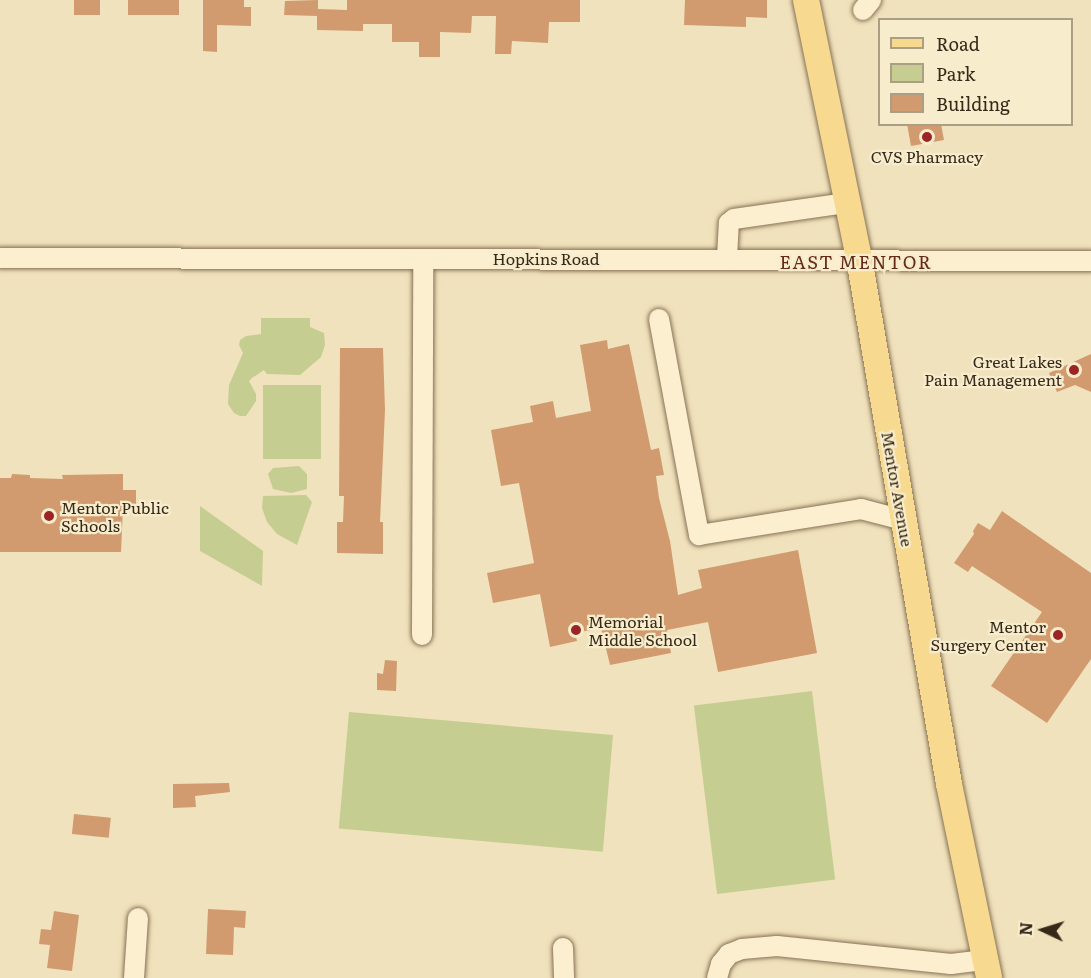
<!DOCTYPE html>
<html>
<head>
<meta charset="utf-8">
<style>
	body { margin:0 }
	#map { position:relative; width:1091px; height:978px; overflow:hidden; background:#f0e2bc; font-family:Literata,serif }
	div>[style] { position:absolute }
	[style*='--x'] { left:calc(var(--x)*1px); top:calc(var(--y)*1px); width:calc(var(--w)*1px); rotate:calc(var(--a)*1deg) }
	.green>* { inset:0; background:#c5ce90; transform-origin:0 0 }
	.building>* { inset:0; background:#d19b6f; transform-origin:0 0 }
	.roads { filter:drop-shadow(0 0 2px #887255) drop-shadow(0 0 2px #887255) }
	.minor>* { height:20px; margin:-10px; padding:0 10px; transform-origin:10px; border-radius:10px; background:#fbefcf }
	.major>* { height:26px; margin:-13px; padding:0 13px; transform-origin:13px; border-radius:13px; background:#f7da90 }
	.dots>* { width:16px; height:16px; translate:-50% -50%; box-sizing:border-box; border:3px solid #f7eccc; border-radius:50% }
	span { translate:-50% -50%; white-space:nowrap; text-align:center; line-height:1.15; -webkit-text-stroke:4.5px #f7eccc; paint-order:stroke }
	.poi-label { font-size:16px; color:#37291a }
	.right { translate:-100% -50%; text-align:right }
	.left { translate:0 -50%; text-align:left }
	.street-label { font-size:16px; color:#37291a }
	.neighbourhood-label { font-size:18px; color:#652b18; letter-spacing:1.5px }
	.legend { position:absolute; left:878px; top:18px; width:195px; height:108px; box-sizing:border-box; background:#f7eccc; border:2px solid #aa9e85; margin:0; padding:8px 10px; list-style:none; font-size:18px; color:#37291a }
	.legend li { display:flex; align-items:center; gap:12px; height:30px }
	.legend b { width:30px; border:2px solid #aa9e85 }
	.north { position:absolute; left:1013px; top:900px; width:60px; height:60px; -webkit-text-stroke:4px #f7eccc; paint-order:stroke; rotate:274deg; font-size:16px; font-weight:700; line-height:24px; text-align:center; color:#37291a }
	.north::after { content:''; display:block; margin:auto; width:21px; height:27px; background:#37291a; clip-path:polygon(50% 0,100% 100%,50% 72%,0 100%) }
</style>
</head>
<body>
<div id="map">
	<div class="green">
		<div style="clip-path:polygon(261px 318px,310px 318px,310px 327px,324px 333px,325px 345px,321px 357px,300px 375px,267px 374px,264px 370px,252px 378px,249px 381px,256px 394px,256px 401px,246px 416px,240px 416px,234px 413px,228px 404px,229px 385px,243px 353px,239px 345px,240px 340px,246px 336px,261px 334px)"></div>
		<div style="left:321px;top:385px;width:74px;height:58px;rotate:90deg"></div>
		<div style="clip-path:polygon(299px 466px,307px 474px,307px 489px,291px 493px,273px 489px,268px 474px,273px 468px)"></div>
		<div style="clip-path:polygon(306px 495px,312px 502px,297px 545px,277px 534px,267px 522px,262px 508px,263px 496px)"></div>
		<div style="clip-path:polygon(200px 506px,263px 551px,262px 586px,200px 551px)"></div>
		<div style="left:812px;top:691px;width:190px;height:119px;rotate:83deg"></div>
		<div style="left:349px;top:712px;width:265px;height:117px;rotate:5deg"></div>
	</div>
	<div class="building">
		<div style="left:74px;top:0;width:26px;height:15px"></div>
		<div style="left:128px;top:0;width:51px;height:15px"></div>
		<div style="clip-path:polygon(203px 0,244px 0,244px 7px,251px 7px,251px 26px,217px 25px,217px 52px,203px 51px)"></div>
		<div style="clip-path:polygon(318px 0,318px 9px,347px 10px,347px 0,580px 0,580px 22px,549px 22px,548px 43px,512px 41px,511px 54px,495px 54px,496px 16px,472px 16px,471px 33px,440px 32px,440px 57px,419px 57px,419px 42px,392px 42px,392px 24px,363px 24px,363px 31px,317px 30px,317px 16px,284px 15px,285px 1px)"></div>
		<div style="clip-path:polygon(685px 0,767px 0,767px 18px,746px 17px,746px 27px,684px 25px)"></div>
		<div style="clip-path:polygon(907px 124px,941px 124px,944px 140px,911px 146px)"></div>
		<div style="clip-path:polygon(607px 340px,608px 349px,629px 344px,651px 450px,659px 448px,664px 475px,656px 476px,659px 498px,670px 541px,678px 595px,702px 588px,698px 570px,798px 550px,817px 653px,718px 672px,708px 622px,667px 630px,671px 653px,610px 665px,601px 628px,575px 633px,577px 641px,550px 647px,540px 594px,493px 603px,487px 573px,534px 563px,519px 483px,501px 486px,491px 430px,533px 422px,530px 406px,553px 401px,556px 418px,591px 411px,580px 345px)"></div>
		<div style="clip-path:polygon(340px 348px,383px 348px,385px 410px,380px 522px,383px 522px,383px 554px,337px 553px,337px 522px,343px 522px,344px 496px,339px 496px)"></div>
		<div style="clip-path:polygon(1091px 354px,1091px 392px,1075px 385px,1057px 392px,1049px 373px)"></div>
		<div style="clip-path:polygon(12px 474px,30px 475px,30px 478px,63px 479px,62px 475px,123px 474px,123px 490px,136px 490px,136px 506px,123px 507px,121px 552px,0 552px,0 478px,11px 478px)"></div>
		<div style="clip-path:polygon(1002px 511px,1091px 573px,1091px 659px,1047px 723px,991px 686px,1042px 612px,972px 566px,968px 572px,954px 563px,974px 534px,973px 531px,978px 523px,990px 530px)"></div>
		<div style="clip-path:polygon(385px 660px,397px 661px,396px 691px,377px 690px,377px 673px,383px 674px)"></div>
		<div style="clip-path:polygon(229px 783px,230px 792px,195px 796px,196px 807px,173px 808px,173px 784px)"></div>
		<div style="left:74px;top:814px;width:37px;height:20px;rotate:6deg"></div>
		<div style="clip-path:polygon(208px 909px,246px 911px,245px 928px,234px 927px,233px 955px,206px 954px)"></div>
		<div style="clip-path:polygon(54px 911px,79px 915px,72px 971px,47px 968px,50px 945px,39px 944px,41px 929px,51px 930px)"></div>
	</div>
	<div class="roads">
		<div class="minor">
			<div style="--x:863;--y:10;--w:13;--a:-51"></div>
			<div style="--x:0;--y:258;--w:1091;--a:0.16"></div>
			<div style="--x:727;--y:258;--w:35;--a:-87"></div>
			<div style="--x:729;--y:223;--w:6;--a:-39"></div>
			<div style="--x:734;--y:219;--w:114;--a:-8.1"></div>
			<div style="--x:659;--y:319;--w:220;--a:79.5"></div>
			<div style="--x:699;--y:535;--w:164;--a:-9.1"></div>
			<div style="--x:861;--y:509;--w:43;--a:14.7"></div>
			<div style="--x:422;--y:635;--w:376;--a:-89.8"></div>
			<div style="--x:563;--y:948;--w:30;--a:88"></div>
			<div style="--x:134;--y:978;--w:60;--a:-86.2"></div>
			<div style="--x:717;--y:978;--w:15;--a:-74"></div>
			<div style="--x:721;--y:964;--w:13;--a:-51"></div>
			<div style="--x:729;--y:954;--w:14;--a:-21"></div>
			<div style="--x:742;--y:949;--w:35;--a:-5"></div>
			<div style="--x:777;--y:946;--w:175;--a:5.9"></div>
			<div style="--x:951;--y:964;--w:34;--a:-7"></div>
		</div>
		<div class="major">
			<div style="--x:806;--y:0;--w:263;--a:78.4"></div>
			<div style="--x:859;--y:258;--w:534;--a:80.29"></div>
			<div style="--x:949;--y:784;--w:198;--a:78.3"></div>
		</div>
	</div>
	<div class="dots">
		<div style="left:927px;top:137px;background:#9a2522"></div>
		<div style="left:1074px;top:370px;background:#9a2522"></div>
		<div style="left:49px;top:516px;background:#9a2522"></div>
		<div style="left:576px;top:630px;background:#9a2522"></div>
		<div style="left:1058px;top:635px;background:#9a2522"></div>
	</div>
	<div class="poi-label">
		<span style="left:927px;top:156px">CVS Pharmacy</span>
		<span class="right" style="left:1062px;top:370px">Great Lakes<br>Pain Management</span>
		<span class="left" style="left:61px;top:516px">Mentor Public<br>Schools</span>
		<span class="left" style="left:588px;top:630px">Memorial<br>Middle School</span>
		<span class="right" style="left:1046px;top:635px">Mentor<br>Surgery Center</span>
	</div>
	<div class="street-label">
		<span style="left:546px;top:258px">Hopkins Road</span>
		<span style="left:898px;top:489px;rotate:80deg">Mentor Avenue</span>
	</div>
	<div class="neighbourhood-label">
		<span style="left:856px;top:262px">EAST MENTOR</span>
	</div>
	<ul class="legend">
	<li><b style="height:8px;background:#f7da90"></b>Road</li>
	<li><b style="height:16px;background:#c5ce90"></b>Park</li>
	<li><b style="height:16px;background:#d19b6f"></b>Building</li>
	</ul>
	<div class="north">N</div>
</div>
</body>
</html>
